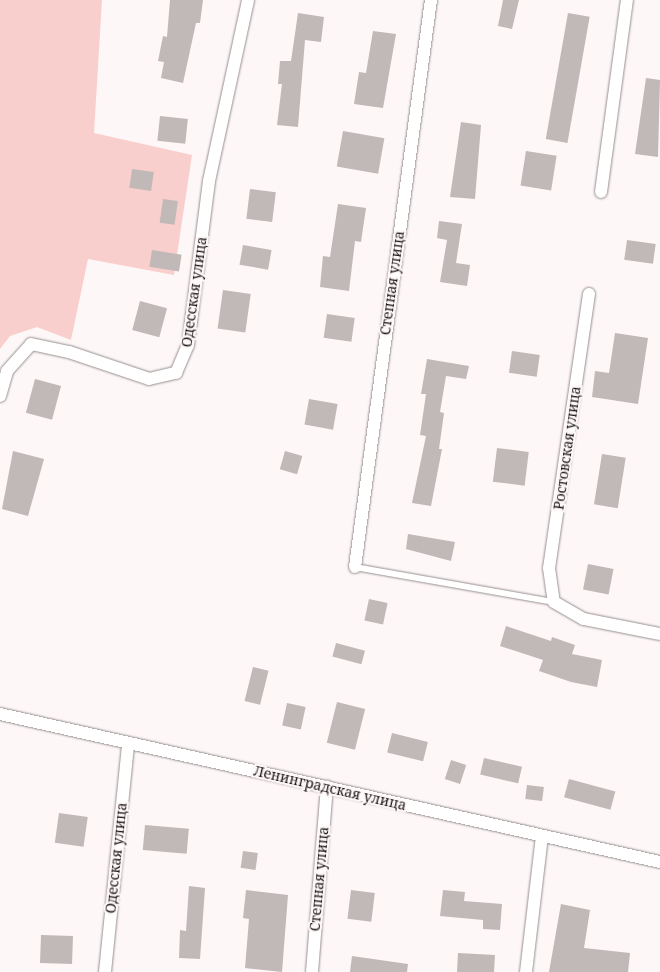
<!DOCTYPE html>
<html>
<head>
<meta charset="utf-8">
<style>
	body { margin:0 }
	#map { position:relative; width:660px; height:972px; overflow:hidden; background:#fef7f7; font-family:"Noto Serif",serif }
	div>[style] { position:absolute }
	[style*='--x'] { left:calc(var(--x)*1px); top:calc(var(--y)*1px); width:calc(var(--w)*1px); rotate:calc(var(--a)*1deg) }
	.green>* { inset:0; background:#f9cfcd }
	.building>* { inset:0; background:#c1b8b8; transform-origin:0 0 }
	.roads { filter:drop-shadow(0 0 1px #978f8f) drop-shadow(0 0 1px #978f8f) }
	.lane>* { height:6px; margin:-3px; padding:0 3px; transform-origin:3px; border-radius:3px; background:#fff }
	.street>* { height:12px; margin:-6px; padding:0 6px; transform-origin:6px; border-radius:6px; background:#fff }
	span { translate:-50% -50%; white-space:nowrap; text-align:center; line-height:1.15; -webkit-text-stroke:4.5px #fef7f7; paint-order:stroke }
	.street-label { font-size:14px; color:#181515 }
</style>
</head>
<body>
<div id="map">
	<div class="green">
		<div style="clip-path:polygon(0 0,102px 0,94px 133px,192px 155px,174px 275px,88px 259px,71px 340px,37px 327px,10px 336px,0 349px)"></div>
	</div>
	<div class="building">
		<div style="clip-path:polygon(170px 0,203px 0,200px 23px,196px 23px,183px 83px,161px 78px,164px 62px,158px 61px,163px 36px,167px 37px)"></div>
		<div style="clip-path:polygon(503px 0,519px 0,512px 29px,498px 26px)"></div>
		<div style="clip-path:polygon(298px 13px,324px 17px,321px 42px,305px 40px,298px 127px,277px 125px,282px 84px,278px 84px,280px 61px,291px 61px)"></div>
		<div style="left:568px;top:13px;width:22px;height:128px;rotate:10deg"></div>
		<div style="clip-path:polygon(373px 31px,396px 34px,383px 108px,354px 104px,359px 72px,366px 73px)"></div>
		<div style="clip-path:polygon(646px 78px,660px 80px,658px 157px,635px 154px)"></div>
		<div style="left:160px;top:116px;width:28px;height:25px;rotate:6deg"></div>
		<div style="clip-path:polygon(461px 122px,481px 125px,475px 199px,450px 197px)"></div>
		<div style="left:343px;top:131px;width:42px;height:36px;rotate:10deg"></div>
		<div style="left:526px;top:151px;width:31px;height:35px;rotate:9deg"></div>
		<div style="left:132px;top:169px;width:22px;height:19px;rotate:8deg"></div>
		<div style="left:250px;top:189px;width:26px;height:30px;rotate:7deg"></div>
		<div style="left:163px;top:199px;width:15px;height:24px;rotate:8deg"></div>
		<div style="clip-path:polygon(338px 204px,366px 208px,361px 242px,355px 241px,349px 291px,320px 287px,323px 256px,330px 257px)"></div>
		<div style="clip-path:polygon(439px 221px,462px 224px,456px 263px,470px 265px,467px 286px,440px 282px,447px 240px,437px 238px)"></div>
		<div style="left:627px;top:240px;width:29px;height:20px;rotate:8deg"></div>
		<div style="left:243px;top:245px;width:29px;height:20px;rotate:10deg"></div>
		<div style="left:152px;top:250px;width:30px;height:17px;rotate:9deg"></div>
		<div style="left:223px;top:290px;width:28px;height:39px;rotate:8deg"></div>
		<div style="left:140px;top:301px;width:28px;height:30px;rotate:15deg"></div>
		<div style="left:327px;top:314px;width:28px;height:24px;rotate:8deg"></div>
		<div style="clip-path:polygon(615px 333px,648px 338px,638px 404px,592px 397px,595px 371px,609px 373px)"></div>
		<div style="left:512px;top:351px;width:28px;height:22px;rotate:8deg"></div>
		<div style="clip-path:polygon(427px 359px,469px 366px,466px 379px,446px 376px,440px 412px,444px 413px,439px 449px,442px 449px,431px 506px,412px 503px,426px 436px,420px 435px,426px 394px,421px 394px)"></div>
		<div style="left:35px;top:379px;width:27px;height:35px;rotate:15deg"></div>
		<div style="left:309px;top:399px;width:29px;height:26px;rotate:10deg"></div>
		<div style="left:497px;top:448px;width:32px;height:34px;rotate:7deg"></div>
		<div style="clip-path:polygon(13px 451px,44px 459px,28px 516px,2px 509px)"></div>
		<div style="left:285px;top:451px;width:18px;height:19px;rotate:16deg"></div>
		<div style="left:602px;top:454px;width:24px;height:51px;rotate:9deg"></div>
		<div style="clip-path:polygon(408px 534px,455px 542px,451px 561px,406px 549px)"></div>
		<div style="left:588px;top:564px;width:26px;height:26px;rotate:11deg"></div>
		<div style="left:369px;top:599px;width:19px;height:22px;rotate:12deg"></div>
		<div style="clip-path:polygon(506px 626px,551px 641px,552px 637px,575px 645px,572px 654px,602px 660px,597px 687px,571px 682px,539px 671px,543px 660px,500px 646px)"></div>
		<div style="left:336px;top:643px;width:30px;height:14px;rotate:15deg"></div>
		<div style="left:253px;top:667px;width:16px;height:35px;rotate:14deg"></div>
		<div style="left:337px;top:702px;width:29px;height:42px;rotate:14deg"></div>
		<div style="left:287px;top:703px;width:19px;height:23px;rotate:12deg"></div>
		<div style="left:392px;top:733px;width:37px;height:20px;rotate:14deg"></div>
		<div style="left:484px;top:758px;width:39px;height:17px;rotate:13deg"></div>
		<div style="left:451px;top:760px;width:16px;height:20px;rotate:18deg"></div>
		<div style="left:569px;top:779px;width:48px;height:19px;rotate:15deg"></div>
		<div style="left:527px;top:785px;width:17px;height:14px;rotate:7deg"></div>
		<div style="left:59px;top:813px;width:29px;height:30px;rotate:8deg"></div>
		<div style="left:145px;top:825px;width:44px;height:25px;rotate:5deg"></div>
		<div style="left:243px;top:851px;width:15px;height:17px;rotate:8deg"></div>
		<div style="clip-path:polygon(189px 886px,205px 888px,200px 959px,179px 958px,180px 930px,186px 931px)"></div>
		<div style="clip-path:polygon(246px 890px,288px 895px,282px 972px,245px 968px,249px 919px,243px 918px)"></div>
		<div style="left:351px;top:890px;width:24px;height:29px;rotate:7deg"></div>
		<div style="clip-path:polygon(443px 890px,465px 892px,464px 901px,502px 904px,500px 930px,483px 929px,483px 920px,440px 916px)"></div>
		<div style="clip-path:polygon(561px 904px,590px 910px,584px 948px,630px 953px,628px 972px,549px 972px)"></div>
		<div style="left:41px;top:935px;width:32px;height:28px;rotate:2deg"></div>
		<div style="left:458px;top:953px;width:37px;height:19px;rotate:3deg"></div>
		<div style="clip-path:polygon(352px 956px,408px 964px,407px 972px,350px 972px)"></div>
	</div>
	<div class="roads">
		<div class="lane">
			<div style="--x:355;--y:567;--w:202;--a:10"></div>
		</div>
		<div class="street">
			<div style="--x:601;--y:192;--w:194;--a:-82.3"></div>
			<div style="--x:589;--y:294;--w:277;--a:98.3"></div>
			<div style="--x:549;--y:568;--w:34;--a:82"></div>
			<div style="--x:554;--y:602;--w:34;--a:30"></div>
			<div style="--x:584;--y:619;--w:77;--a:11.2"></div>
			<div style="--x:0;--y:396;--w:26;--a:-74"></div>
			<div style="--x:7;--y:371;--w:36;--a:-48"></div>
			<div style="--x:31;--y:344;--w:39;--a:12"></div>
			<div style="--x:69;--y:352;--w:84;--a:18.6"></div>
			<div style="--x:149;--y:379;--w:28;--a:-13"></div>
			<div style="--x:176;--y:373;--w:30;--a:-67"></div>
			<div style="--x:188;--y:345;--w:165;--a:-82.7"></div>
			<div style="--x:209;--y:181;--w:185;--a:-77.8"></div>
			<div style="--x:355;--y:567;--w:572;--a:-82.37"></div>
			<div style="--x:0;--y:714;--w:676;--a:12.64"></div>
			<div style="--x:105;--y:972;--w:229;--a:-84.2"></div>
			<div style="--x:312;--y:972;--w:186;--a:-85.4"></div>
			<div style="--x:526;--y:972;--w:137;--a:-83.3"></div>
		</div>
	</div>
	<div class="street-label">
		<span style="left:392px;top:283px;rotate:-82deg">Степная улица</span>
		<span style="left:194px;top:292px;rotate:-82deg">Одесская улица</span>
		<span style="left:567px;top:448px;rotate:-82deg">Ростовская улица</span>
		<span style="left:330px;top:788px;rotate:13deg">Ленинградская улица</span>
		<span style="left:116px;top:858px;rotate:-84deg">Одесская улица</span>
		<span style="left:319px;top:879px;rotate:-85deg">Степная улица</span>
	</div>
</div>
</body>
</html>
